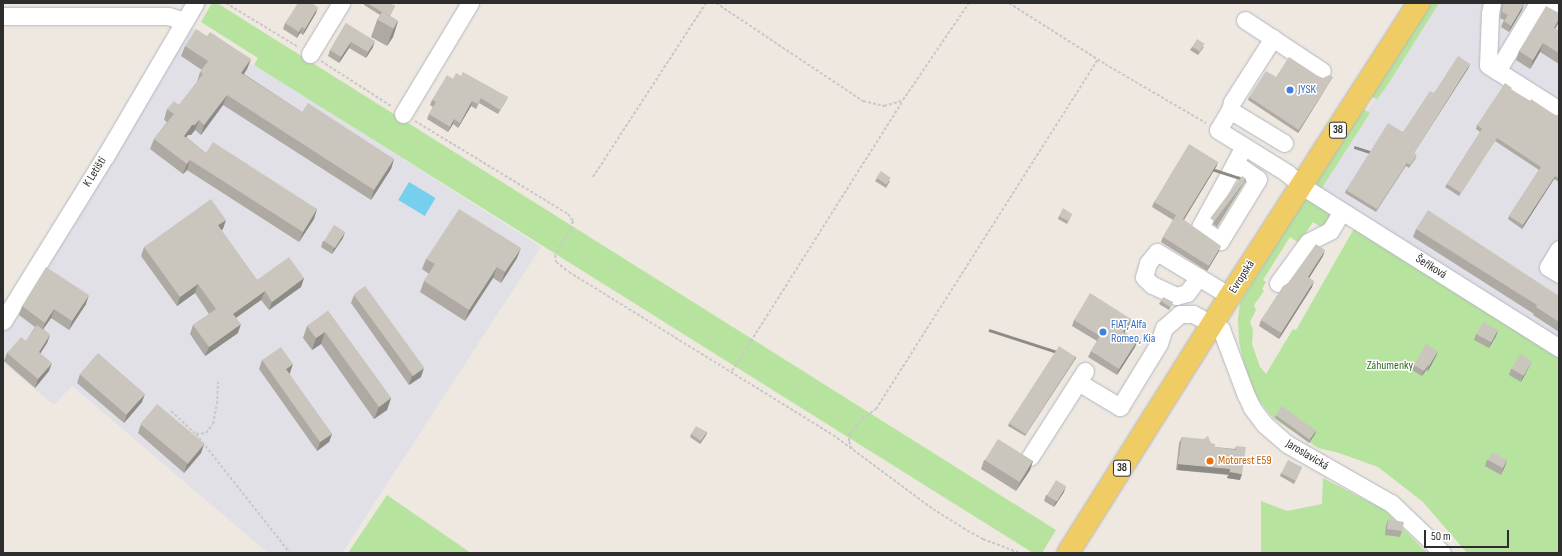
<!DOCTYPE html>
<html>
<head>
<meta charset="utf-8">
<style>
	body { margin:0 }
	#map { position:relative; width:1562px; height:556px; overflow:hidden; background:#eee8e0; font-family:"Sofia Sans Condensed",sans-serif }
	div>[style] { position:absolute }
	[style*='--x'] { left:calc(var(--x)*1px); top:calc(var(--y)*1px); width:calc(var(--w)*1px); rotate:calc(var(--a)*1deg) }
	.industrial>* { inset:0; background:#e2e0e7 }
	.green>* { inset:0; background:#b6e39e }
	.water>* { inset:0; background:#76cfed; transform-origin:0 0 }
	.path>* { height:2px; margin-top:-1px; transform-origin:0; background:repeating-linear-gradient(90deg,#c8c8c8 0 3px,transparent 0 5px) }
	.roads { filter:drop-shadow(0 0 1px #b3b6c0) drop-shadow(0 0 1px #b3b6c0) }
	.minor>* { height:17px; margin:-8.5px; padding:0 8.5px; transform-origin:8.5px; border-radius:8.5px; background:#fff }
	.major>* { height:22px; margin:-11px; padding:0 11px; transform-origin:11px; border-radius:11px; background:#efcd64 }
	.wall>* { inset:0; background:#aeaaa3 }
	.shaded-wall>* { inset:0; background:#8d8b85; transform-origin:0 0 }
	.building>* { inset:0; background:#cac6be; transform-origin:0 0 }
	.dots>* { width:11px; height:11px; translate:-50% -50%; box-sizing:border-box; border:2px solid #fff; border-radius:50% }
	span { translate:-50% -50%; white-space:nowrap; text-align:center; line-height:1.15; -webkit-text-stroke:3px #fff; paint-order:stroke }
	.shield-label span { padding:1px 3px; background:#fff; border:1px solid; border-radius:3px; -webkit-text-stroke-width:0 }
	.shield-label { font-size:11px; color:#2d2d2d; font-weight:700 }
	.shop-label { font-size:12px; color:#366cbe }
	.left { translate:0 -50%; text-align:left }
	.street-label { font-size:12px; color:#2d2d2d }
	.park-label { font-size:12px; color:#2d6b1c }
	.food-label { font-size:12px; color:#c56008 }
	.frame { position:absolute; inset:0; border:4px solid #2d2d2d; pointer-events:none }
	.scale { position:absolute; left:1424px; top:530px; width:85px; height:18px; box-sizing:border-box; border:2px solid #2d2d2d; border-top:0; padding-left:5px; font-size:12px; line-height:14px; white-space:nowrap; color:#2d2d2d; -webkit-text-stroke:3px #fff; paint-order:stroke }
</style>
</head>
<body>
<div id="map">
	<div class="industrial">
		<div style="clip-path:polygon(1436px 3px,1559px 3px,1559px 341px,1317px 190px)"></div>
		<div style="clip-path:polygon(189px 26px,309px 99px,541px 247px,342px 553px,268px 553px,72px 386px,54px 405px,3px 363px,3px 331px)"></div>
	</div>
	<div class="green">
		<div style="clip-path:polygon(212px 3px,217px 3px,1056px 530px,1042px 553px,1033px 553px,254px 65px,258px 58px,201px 22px)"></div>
		<div style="clip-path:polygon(1428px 3px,1439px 3px,1387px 86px,1377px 99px,1370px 96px)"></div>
		<div style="clip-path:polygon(1363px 109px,1370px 113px,1322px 188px,1319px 187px,1316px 184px,1317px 179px)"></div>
		<div style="clip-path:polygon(1306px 197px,1334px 213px,1326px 227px,1321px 227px,1313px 222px,1299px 243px,1290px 237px,1263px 280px,1266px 282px,1262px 289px,1264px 291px,1254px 305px,1256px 310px,1250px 322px,1253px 330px,1252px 344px,1260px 367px,1266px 374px,1293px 329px,1296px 330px,1355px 227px,1559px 354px,1559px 553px,1467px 553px,1423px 502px,1378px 467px,1339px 453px,1318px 448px,1273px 418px,1258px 399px,1256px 400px,1245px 368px,1239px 342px,1238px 319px,1240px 303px)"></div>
		<div style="clip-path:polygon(1323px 478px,1385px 510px,1427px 553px,1261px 553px,1261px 501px,1287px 511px,1322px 504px)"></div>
		<div style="clip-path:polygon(387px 495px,468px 551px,470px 553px,348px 553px)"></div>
	</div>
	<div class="water">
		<div style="left:409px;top:182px;width:31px;height:21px;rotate:31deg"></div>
	</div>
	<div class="path">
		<div style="--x:226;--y:3;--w:84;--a:31.4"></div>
		<div style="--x:716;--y:3;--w:177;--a:33.7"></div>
		<div style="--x:863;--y:101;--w:22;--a:13"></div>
		<div style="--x:884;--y:106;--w:18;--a:-16"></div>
		<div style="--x:1009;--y:3;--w:114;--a:32.4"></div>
		<div style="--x:1105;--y:64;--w:117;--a:30.3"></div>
		<div style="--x:321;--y:61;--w:83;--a:32.7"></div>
		<div style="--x:415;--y:121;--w:179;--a:31.3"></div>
		<div style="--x:568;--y:214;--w:9;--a:54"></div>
		<div style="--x:573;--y:221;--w:8;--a:104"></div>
		<div style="--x:571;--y:229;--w:31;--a:122"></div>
		<div style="--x:555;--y:255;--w:7;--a:82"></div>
		<div style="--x:556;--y:262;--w:16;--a:38"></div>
		<div style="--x:569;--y:272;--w:310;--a:31.7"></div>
		<div style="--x:833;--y:435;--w:124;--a:36.5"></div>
		<div style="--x:933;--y:509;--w:36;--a:32"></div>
		<div style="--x:963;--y:528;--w:23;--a:29"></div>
		<div style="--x:983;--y:539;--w:39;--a:21"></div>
		<div style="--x:593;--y:177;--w:207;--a:-57"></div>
		<div style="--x:732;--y:371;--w:320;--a:-57.7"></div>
		<div style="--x:903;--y:100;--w:117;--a:-55.8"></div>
		<div style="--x:171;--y:411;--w:34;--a:43"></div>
		<div style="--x:196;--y:434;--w:152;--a:51.7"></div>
		<div style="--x:196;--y:434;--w:10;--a:-6"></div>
		<div style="--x:206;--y:433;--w:11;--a:-52"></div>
		<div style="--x:213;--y:424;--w:20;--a:-79"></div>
		<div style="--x:217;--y:404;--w:22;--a:-87"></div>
		<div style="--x:852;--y:449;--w:9;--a:-111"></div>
		<div style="--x:849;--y:441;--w:6;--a:-90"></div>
		<div style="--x:849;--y:435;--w:21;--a:-51"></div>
		<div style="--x:862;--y:419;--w:17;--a:-36"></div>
		<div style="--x:876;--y:409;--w:414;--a:-57.6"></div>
	</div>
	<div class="roads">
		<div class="minor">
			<div style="--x:1492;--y:3;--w:10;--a:101"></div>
			<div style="--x:1490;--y:13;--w:52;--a:92.2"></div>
			<div style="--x:1488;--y:65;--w:84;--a:32.4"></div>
			<div style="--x:1543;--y:3;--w:19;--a:32"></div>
			<div style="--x:3;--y:16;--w:165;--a:0"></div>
			<div style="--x:168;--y:16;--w:17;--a:17"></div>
			<div style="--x:1245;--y:20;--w:92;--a:33.5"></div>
			<div style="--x:310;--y:54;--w:60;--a:-58.7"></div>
			<div style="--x:1497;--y:71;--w:79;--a:-58.9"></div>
			<div style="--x:1230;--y:110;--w:8;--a:-76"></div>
			<div style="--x:1232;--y:102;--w:76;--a:-57.4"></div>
			<div style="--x:403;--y:114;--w:130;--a:-58.9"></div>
			<div style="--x:1284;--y:143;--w:63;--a:-148.6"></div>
			<div style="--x:1230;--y:110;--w:23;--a:121"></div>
			<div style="--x:1218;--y:130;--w:81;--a:31.9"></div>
			<div style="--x:1287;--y:173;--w:20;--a:41"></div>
			<div style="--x:1302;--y:186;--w:304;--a:32.2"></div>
			<div style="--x:1235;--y:163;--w:28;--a:35"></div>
			<div style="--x:1258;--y:179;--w:73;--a:121.5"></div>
			<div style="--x:1220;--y:241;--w:24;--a:-145"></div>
			<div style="--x:1200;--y:227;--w:73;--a:-61.3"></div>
			<div style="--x:1235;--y:163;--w:19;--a:-62"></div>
			<div style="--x:1559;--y:249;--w:21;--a:121"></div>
			<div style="--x:1548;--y:267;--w:13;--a:32"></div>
			<div style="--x:1199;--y:277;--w:20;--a:127"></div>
			<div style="--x:1187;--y:293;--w:11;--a:165"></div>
			<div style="--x:1176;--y:296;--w:26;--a:-155"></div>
			<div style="--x:1152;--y:285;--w:11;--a:-135"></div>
			<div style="--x:1144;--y:277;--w:15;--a:-74"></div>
			<div style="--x:1148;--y:263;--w:14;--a:-51"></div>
			<div style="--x:1157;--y:252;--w:85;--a:31.1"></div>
			<div style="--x:1278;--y:283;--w:51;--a:-53.8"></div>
			<div style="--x:1308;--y:242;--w:25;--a:-27"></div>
			<div style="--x:1330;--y:231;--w:23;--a:-59"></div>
			<div style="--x:3;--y:321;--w:195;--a:-58.2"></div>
			<div style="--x:106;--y:155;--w:176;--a:-59.6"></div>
			<div style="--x:1078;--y:382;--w:49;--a:30.8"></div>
			<div style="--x:1120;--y:407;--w:75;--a:-58.6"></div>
			<div style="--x:1159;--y:343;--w:16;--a:-72"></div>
			<div style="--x:1164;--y:328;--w:21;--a:-41"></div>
			<div style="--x:1180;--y:314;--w:13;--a:0"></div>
			<div style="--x:1193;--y:314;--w:32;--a:28"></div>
			<div style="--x:1221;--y:329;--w:71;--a:69.3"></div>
			<div style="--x:1246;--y:395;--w:14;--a:65"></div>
			<div style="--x:1252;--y:408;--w:20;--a:53"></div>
			<div style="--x:1264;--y:424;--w:30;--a:41"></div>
			<div style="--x:1287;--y:444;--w:120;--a:29.6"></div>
			<div style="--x:1391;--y:503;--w:52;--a:43.5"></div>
			<div style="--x:1429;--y:539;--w:19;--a:47"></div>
			<div style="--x:1030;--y:457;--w:102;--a:-57.4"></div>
		</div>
		<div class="major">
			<div style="--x:1068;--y:553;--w:304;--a:-57.8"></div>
			<div style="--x:1230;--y:296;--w:349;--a:-57.2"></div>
		</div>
	</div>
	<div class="wall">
		<div style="clip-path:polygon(364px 3px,389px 3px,395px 6px,390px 16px,398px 21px,393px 37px,387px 46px,371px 37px,377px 20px,380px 15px,364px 5px)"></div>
		<div style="clip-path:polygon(1502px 3px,1523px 3px,1524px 4px,1522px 10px,1509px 32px,1501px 27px,1504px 20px,1500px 18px)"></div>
		<div style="clip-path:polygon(316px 13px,303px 35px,300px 33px,297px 38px,283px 29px,285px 23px)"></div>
		<div style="clip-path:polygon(1559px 13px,1559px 22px,1555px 29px,1559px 31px,1559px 64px,1540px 52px,1530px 69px,1516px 60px,1519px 51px)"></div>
		<div style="clip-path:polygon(346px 23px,373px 47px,366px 58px,349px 48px,339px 63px,328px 56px,330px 50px)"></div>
		<div style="clip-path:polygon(207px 36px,251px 59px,247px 69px,244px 74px,302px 112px,394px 159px,391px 169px,371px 200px,223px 105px,201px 135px,195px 130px,191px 135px,188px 135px,186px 137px,206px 153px,317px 209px,314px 219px,299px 242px,187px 170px,183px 174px,150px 149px,154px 139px,167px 122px,164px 120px,167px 109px,179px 105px,197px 82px,200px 72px,202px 70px,181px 56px,185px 46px)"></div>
		<div style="clip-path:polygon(1192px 47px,1204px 47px,1198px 55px,1190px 50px)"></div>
		<div style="clip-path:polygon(1469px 67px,1414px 153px,1416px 158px,1409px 168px,1406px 166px,1376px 212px,1345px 193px,1346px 190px,1403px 132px,1434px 93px)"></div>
		<div style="clip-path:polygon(461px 76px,508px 97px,506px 101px,498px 114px,479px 103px,476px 109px,471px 106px,458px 128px,453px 124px,448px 132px,427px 119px,429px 114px,433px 107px,430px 105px,432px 100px,453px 79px)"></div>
		<div style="clip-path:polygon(1276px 77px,1323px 78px,1333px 77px,1331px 80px,1298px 133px,1248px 100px,1249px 97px)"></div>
		<div style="clip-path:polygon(1511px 90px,1530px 101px,1555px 115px,1559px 115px,1559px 182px,1554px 179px,1522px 229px,1508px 219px,1509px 216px,1539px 170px,1495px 141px,1459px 196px,1445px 187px,1447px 184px,1480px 132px,1476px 129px,1477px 125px)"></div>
		<div style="clip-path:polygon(1218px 162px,1216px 167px,1184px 220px,1219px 251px,1207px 271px,1161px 242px,1163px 237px,1173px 220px,1152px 207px,1154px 202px)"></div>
		<div style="clip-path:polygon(877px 178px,890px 181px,886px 188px,875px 181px)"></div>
		<div style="clip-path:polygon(1246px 179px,1245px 182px,1217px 227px,1213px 224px,1214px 221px)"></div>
		<div style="clip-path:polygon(1072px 214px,1067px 224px,1058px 219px,1059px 216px)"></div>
		<div style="clip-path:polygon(223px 229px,221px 230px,257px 280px,304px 278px,301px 287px,269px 310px,261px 300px,236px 318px,238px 333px,205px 356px,190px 334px,193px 325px,209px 314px,195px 293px,177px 306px,141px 256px,144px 247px)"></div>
		<div style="clip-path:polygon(1416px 229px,1559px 296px,1559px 332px,1533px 315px,1534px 314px,1413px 237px)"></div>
		<div style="clip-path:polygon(343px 238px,332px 254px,321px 247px,323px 241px)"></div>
		<div style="clip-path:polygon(1323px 256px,1309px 278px,1312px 287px,1279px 339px,1259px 326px,1261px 320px,1288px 283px)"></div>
		<div style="clip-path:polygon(517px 258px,501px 283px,493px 278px,465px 321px,420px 292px,424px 281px,429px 274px,422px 269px,426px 259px)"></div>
		<div style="clip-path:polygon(354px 295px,421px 377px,409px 385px,351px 303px)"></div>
		<div style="clip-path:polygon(1161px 301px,1173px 302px,1169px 310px,1159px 304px)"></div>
		<div style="clip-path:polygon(86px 304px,69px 330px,51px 318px,43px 329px,50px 335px,47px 343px,40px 353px,49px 371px,35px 388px,4px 361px,7px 353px,26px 341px,35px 327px,19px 315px,22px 306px)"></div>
		<div style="clip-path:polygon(328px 311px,391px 398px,387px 410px,374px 419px,321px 344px,312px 350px,303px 338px,307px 326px)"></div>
		<div style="clip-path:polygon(1131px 319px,1129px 325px,1124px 332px,1137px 341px,1135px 347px,1117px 375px,1088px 357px,1091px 351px,1097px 341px,1072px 326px,1074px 320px)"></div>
		<div style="clip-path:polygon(1498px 330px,1496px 336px,1489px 348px,1474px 340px,1476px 334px)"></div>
		<div style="clip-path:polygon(1438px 351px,1436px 356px,1428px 371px,1426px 370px,1422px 376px,1412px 370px,1414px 365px)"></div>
		<div style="clip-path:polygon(1076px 357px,1075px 360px,1025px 436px,1008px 426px,1009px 423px)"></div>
		<div style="clip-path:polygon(262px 360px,290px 373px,289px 374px,332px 434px,329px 442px,317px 451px,259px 369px)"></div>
		<div style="clip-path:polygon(1529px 367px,1521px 382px,1509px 375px,1511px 369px)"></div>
		<div style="clip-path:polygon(80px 374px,142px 402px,124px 423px,77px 383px)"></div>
		<div style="clip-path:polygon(1276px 415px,1316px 431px,1315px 434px,1309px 443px,1275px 418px)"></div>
		<div style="clip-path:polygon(141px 424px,204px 444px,201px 453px,184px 473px,138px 433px)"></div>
		<div style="clip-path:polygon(707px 432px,706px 435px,700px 444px,690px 437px,691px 434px)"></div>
		<div style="clip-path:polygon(1182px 437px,1211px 443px,1215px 447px,1235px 449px,1236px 446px,1240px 480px,1227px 478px,1228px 475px,1176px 470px,1179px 443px)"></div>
		<div style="clip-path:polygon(984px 460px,1033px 461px,1030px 470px,1016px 491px,981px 469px)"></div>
		<div style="clip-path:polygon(1487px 460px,1507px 460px,1505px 466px,1501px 475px,1485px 466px)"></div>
		<div style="clip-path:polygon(1302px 467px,1294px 484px,1280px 476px,1281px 473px)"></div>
		<div style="clip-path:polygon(1064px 492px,1054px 507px,1044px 501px,1046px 495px)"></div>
		<div style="clip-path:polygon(1388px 519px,1402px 531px,1400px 537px,1385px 535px,1386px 525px)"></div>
	</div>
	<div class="shaded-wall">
		<div style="clip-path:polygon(1524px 4px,1522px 10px,1509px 32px,1511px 26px)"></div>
		<div style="clip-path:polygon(318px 7px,316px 13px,303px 35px,305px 29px)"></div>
		<div style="clip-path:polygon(1559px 19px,1559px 22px,1550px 36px,1554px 28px)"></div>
		<div style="clip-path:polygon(398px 21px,393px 37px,387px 46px,393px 30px)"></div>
		<div style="clip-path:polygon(302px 27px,300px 33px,297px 38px,299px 32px)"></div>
		<div style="clip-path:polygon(375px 41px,373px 47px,366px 58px,368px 52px)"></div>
		<div style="clip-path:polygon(351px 42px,349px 48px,339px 63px,341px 57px)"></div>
		<div style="clip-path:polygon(1543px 43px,1540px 52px,1530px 69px,1533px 60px)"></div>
		<div style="clip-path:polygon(251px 59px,247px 69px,238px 83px,241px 73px)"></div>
		<div style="clip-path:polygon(1470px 64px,1469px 67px,1412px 156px,1414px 153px)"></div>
		<div style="clip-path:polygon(1333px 77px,1331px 80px,1298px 133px,1299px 130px)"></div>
		<div style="clip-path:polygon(227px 95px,223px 105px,201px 135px,204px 125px)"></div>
		<div style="clip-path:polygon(472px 101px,471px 106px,458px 128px,460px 123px)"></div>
		<div style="clip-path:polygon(454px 119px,453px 124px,448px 132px,450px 127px)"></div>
		<div style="clip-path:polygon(199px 120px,195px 130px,191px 135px,188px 135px,180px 146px,184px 136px,192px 125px)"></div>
		<div style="clip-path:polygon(394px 159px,391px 169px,371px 200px,374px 190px)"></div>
		<div style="clip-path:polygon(190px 160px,187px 170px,183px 174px,187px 164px)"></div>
		<div style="clip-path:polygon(1218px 162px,1216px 167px,1181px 224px,1183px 219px)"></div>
		<div style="left:1407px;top:163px;width:3px;height:55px;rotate:108deg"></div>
		<div style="clip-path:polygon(1555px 176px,1554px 179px,1522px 229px,1523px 225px)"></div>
		<div style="left:1246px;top:179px;width:3px;height:53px;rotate:108deg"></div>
		<div style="clip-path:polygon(317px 209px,314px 219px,299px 242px,303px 232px)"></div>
		<div style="clip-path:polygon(226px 220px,223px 229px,215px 234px,218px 225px)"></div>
		<div style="clip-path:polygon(345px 232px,343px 238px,332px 254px,334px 248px)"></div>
		<div style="clip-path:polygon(1221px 246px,1219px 251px,1207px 271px,1209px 266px)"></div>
		<div style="clip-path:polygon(521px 248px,517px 258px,501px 283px,505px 272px)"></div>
		<div style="clip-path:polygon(1325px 250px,1323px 256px,1306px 283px,1308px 277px)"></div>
		<div style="clip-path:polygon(497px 267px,493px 278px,465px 321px,469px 310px)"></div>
		<div style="clip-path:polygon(304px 278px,301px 287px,269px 310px,272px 302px)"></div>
		<div style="clip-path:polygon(1314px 281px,1312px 287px,1279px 339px,1281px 333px)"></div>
		<div style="clip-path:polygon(198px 284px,195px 293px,177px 306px,180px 297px)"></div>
		<div style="clip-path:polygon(265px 291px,261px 300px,230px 322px,233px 314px)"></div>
		<div style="clip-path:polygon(89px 295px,86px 304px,69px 330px,72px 321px)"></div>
		<div style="clip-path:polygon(54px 309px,51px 318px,42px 331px,45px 323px)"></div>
		<div style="clip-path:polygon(1131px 319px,1129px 325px,1121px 338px,1123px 332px)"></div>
		<div style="clip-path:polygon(241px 324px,238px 333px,205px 356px,209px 347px)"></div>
		<div style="clip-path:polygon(1498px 330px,1496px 336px,1489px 348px,1491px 342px)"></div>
		<div style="clip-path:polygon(325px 332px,321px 344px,312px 350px,316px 338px)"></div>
		<div style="clip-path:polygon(50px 335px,47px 343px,36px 360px,39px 352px)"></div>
		<div style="clip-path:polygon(1137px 341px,1135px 347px,1117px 375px,1119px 369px)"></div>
		<div style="clip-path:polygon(1438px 351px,1436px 356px,1428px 371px,1429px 366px)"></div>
		<div style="left:1076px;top:357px;width:3px;height:91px;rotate:108deg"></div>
		<div style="clip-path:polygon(1532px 361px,1529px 367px,1521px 382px,1523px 376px)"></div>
		<div style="clip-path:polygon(52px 363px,49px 371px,35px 388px,38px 379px)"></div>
		<div style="clip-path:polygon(293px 364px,290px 373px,283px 378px,286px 369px)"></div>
		<div style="clip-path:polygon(1428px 365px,1426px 370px,1422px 376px,1424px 371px)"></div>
		<div style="clip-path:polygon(424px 368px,421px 377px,409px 385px,412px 376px)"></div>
		<div style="clip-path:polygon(145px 394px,142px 402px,124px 423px,127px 414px)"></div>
		<div style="clip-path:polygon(391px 398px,387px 410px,374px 419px,379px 407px)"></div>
		<div style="clip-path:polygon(1316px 431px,1315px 434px,1309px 443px,1310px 440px)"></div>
		<div style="clip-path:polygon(707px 432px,706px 435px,700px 444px,701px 441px)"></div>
		<div style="clip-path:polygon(332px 434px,329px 442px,317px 451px,320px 442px)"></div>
		<div style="clip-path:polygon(204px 444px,201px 453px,184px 473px,187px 464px)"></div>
		<div style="clip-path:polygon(1507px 460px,1505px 466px,1501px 475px,1503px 469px)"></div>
		<div style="clip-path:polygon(1033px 461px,1030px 470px,1016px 491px,1020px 483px)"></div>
		<div style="left:1178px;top:464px;width:52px;height:6px;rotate:5deg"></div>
		<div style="clip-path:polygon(1230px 472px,1242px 474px,1240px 480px,1227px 478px)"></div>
		<div style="clip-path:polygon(1066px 486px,1064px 492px,1054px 507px,1056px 501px)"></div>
	</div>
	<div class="building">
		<div style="clip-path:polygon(298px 3px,311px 3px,318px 7px,305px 29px,302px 27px,299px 32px,285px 23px)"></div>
		<div style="clip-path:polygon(367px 3px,389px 3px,395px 6px,390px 16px,382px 12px)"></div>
		<div style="clip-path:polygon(1503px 3px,1523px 3px,1524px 4px,1511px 26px,1504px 21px,1508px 15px,1502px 12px)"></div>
		<div style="clip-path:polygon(1546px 6px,1559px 13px,1559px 19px,1554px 28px,1559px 31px,1559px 53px,1543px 43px,1533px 60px,1519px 51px)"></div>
		<div style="left:382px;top:12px;width:18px;height:9px;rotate:29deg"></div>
		<div style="clip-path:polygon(346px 23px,375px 41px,368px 52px,351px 42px,341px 57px,330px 50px)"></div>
		<div style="clip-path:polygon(196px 29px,207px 36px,210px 32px,251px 59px,241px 73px,302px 112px,308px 103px,394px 159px,374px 190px,227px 95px,204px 125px,199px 120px,195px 125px,192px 125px,184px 136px,206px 153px,213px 142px,317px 209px,303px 232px,190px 160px,187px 164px,154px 139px,174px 114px,167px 109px,174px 101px,179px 105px,203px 74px,200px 72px,208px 61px,185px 46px)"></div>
		<div style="left:1197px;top:39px;width:9px;height:9px;rotate:32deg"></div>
		<div style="clip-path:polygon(1458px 56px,1470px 64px,1414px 153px,1417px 155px,1410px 165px,1407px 163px,1377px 209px,1346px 190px,1388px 123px,1403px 132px,1430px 91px,1434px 93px)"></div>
		<div style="clip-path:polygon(1289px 57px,1318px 76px,1323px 78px,1329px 75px,1333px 77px,1299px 130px,1249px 97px,1266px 71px,1276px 77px)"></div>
		<div style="clip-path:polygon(463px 72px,508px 97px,500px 110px,481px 98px,478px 104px,472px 101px,460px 123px,454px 119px,450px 127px,429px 114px,436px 102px,432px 100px,447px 75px,453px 79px,456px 73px,461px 76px)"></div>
		<div style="clip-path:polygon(1505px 83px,1512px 88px,1511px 89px,1530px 101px,1531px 99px,1555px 115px,1559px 115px,1559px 178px,1555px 176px,1523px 225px,1509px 216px,1541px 167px,1497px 138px,1461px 193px,1447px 184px,1482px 129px,1477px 125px)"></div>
		<div style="clip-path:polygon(1189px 144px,1218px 162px,1183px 219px,1221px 246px,1209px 266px,1163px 237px,1176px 215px,1154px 202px)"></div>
		<div style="left:881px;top:171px;width:12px;height:8px;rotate:35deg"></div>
		<div style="left:1242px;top:176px;width:5px;height:53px;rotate:37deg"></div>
		<div style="clip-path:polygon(211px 199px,226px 220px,218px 225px,257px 280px,289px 257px,304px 278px,272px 302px,265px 291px,233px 314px,241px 324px,209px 347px,193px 325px,216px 309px,198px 284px,180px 297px,144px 247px)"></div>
		<div style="clip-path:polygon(1063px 208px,1072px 214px,1068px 221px,1059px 216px)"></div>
		<div style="clip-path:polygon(459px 209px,521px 248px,505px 272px,497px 267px,469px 310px,424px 281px,435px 264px,426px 259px)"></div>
		<div style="clip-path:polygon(1428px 210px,1559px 296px,1559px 322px,1536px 307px,1537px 305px,1416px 229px)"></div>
		<div style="left:334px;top:225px;width:13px;height:19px;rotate:32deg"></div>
		<div style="clip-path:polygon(1316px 244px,1325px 250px,1308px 277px,1314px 281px,1281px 333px,1261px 320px,1283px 286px,1288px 283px)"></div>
		<div style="clip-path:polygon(46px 267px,89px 295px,72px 321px,54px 309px,45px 323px,22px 306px)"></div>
		<div style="left:365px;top:286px;width:101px;height:14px;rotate:54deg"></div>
		<div style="clip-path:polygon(1090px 293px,1131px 319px,1123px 332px,1137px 341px,1119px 369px,1091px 351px,1100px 336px,1074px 320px)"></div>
		<div style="clip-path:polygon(1163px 297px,1173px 302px,1170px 307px,1161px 301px)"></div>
		<div style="clip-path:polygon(328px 311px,391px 398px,379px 407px,325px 332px,316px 338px,307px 326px)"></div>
		<div style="left:1483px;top:322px;width:17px;height:14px;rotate:28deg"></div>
		<div style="clip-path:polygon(37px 325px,50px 335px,39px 352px,52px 363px,38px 379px,7px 353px,21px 337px,26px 341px)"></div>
		<div style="clip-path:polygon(1426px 344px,1438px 351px,1429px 366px,1428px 365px,1424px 371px,1414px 365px)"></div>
		<div style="left:1059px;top:346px;width:20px;height:92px;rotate:33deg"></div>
		<div style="clip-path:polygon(281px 347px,293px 364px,286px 369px,332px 434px,320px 442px,262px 360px)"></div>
		<div style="left:98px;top:353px;width:62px;height:28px;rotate:41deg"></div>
		<div style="left:1520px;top:354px;width:14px;height:17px;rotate:30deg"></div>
		<div style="left:157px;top:404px;width:62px;height:26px;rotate:40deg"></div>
		<div style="left:1282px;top:406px;width:42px;height:11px;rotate:36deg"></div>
		<div style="clip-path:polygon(696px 426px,707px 432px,701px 441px,691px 434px)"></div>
		<div style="clip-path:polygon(1208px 436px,1211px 443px,1215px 444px,1215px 447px,1236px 450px,1236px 446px,1246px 447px,1242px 474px,1230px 472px,1230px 469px,1178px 464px,1182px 437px,1204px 439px)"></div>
		<div style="left:998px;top:439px;width:41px;height:25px;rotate:32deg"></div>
		<div style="left:1492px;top:452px;width:17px;height:9px;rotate:28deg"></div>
		<div style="left:1288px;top:460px;width:16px;height:15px;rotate:27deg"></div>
		<div style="left:1056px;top:480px;width:12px;height:18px;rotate:31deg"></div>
		<div style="clip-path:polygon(1388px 519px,1404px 522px,1402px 531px,1387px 529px)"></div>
	</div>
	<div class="dots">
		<div style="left:1290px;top:90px;background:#3f7fe0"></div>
		<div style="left:1103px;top:332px;background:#3f7fe0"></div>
		<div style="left:1210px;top:461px;background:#e8710a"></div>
	</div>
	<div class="shield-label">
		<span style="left:1338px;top:130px">38</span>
		<span style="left:1122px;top:468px">38</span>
	</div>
	<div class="shop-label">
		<span class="left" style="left:1298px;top:90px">JYSK</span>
		<span class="left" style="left:1111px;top:332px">FIAT, Alfa<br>Romeo, Kia</span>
	</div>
	<div class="street-label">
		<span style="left:95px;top:172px;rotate:-58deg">K Letišti</span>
		<span style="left:1431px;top:267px;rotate:32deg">Šeříková</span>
		<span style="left:1242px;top:277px;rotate:-57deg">Evropská</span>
		<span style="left:1307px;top:455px;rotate:31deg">Jaroslavická</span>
	</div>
	<div class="park-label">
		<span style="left:1390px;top:366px">Záhumenky</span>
	</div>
	<div class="food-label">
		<span class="left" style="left:1218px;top:461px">Motorest E59</span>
	</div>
	<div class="frame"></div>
	<div class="scale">50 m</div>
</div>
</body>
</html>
